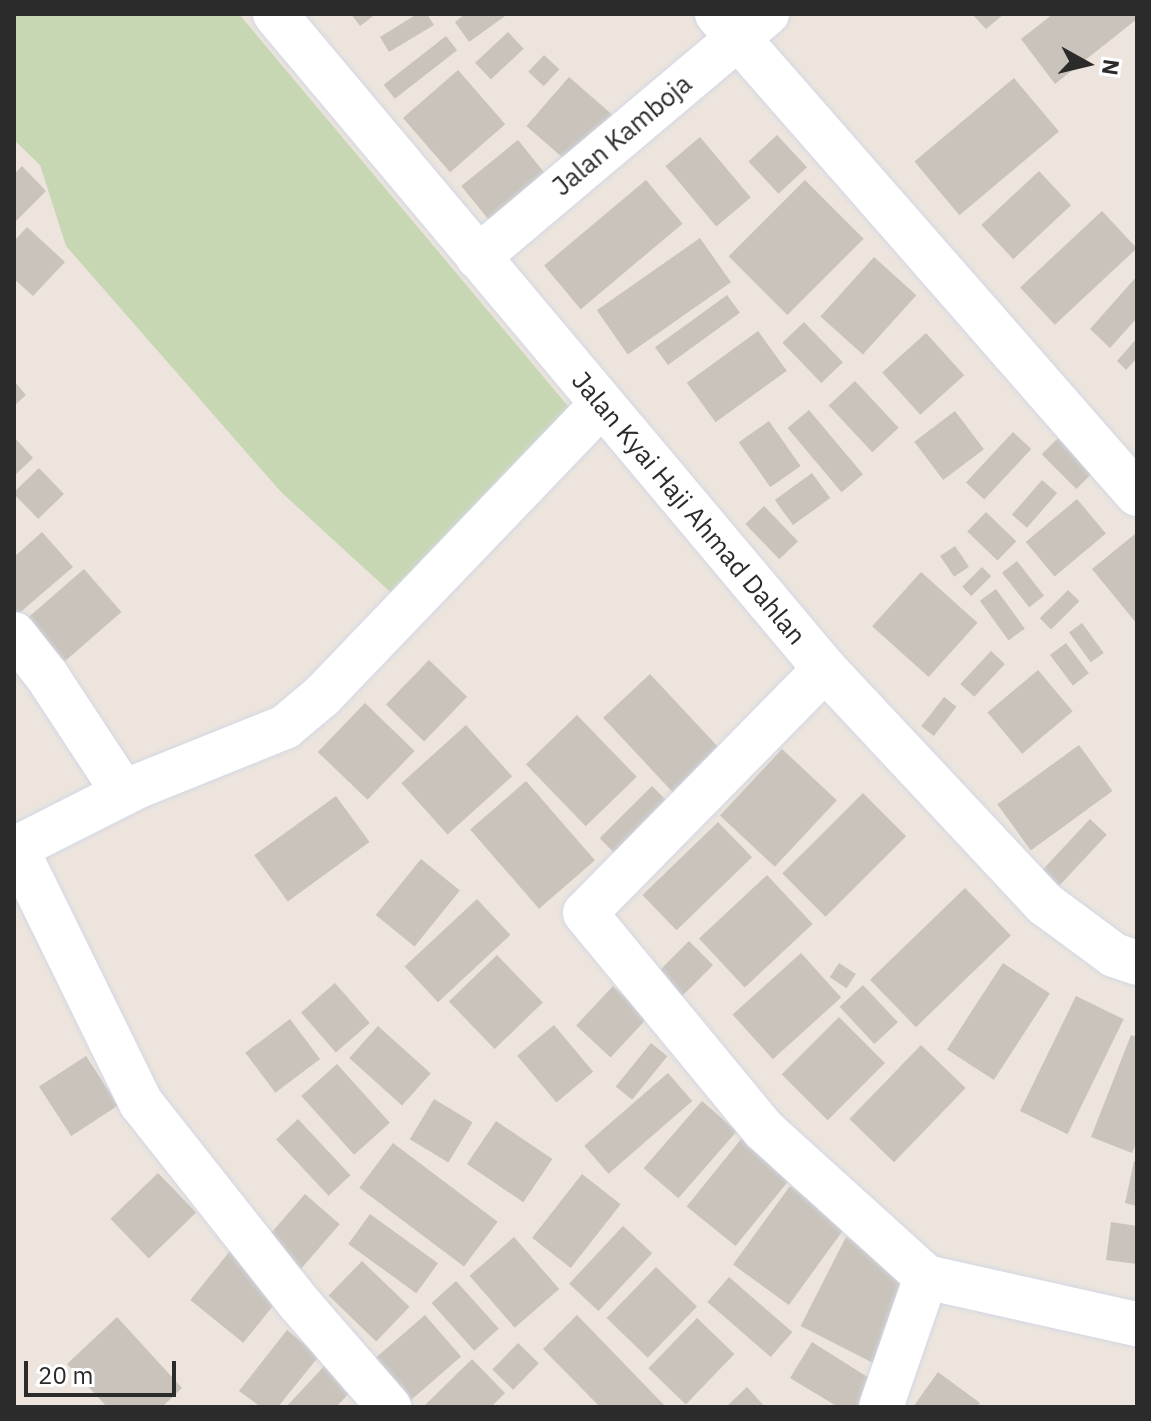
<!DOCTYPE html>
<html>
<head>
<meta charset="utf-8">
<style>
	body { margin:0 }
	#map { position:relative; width:1151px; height:1421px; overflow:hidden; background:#ede5dd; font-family:"IBM Plex Sans",sans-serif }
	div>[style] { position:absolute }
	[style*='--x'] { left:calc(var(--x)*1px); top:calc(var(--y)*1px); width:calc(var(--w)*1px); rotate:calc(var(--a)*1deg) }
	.cemetery>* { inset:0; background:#c8d7b3 }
	.building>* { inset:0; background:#c9c3bb; transform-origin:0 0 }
	.roads { filter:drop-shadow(0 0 2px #d2d7e4) drop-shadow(0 0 2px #d2d7e4) }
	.minor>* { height:44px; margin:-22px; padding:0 22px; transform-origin:22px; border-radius:22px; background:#fff }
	span { translate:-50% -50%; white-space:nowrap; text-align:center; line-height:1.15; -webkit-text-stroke:8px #fff; paint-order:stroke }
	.street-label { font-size:26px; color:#2b2b2b }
	.frame { position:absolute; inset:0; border:16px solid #2b2b2b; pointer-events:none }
	.north { position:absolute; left:1047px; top:24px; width:80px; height:80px; -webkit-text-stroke:6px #fff; paint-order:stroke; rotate:98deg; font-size:22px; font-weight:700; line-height:32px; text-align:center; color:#2b2b2b }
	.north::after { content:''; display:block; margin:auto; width:28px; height:36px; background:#2b2b2b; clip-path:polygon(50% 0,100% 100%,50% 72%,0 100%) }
	.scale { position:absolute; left:24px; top:1361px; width:152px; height:36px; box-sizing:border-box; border:4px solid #2b2b2b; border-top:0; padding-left:10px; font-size:24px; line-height:28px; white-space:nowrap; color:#2b2b2b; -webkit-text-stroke:6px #fff; paint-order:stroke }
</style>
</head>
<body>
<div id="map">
	<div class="cemetery">
		<div style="clip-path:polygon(14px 14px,239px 14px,583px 424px,399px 600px,281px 492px,66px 246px,40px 165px,14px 140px)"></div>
	</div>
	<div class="building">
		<div style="clip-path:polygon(351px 14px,376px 14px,360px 26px)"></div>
		<div style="clip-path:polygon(417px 14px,427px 14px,434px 25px,389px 52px,380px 37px)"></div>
		<div style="clip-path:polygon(465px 14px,508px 14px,469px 42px,455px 22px)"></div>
		<div style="clip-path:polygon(972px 14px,1004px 14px,986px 29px)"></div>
		<div style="clip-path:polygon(1053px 14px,1137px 14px,1137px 19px,1055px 84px,1021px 39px)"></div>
		<div style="left:508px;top:32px;width:23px;height:45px;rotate:47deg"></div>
		<div style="left:446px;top:36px;width:18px;height:79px;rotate:52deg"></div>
		<div style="left:544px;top:55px;width:21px;height:23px;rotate:43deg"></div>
		<div style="left:458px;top:70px;width:72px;height:73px;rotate:49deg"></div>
		<div style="left:569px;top:77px;width:57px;height:65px;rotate:41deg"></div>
		<div style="left:1014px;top:78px;width:70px;height:130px;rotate:50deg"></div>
		<div style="left:777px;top:135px;width:44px;height:39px;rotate:47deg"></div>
		<div style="left:700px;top:137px;width:79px;height:45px;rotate:50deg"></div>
		<div style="left:518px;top:140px;width:51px;height:73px;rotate:51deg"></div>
		<div style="clip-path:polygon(22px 166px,46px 191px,14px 223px,14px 174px)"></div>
		<div style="left:1039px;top:171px;width:47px;height:79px;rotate:47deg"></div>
		<div style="left:646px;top:180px;width:57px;height:133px;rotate:50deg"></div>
		<div style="left:805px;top:180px;width:83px;height:108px;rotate:45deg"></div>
		<div style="left:1102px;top:211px;width:51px;height:112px;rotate:47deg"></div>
		<div style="clip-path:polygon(27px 227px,65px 262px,33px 296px,14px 279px,14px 241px)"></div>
		<div style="left:700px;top:238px;width:54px;height:126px;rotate:55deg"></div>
		<div style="left:874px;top:257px;width:57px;height:80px;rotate:42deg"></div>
		<div style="clip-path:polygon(1137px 276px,1137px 318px,1110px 348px,1090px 329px)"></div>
		<div style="left:727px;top:295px;width:22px;height:89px;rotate:54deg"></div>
		<div style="left:804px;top:322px;width:56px;height:30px;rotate:46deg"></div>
		<div style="left:758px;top:331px;width:49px;height:88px;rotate:54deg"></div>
		<div style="left:926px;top:333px;width:57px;height:59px;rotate:48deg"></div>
		<div style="clip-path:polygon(1137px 338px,1137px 358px,1126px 370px,1117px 361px)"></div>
		<div style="clip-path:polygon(14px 381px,26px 395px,14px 406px)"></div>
		<div style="left:855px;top:381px;width:64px;height:36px;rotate:47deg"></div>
		<div style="left:809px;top:410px;width:84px;height:28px;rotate:50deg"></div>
		<div style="left:955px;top:411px;width:48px;height:51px;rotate:53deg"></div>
		<div style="left:769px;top:421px;width:55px;height:37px;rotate:55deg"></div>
		<div style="left:1013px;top:432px;width:25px;height:69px;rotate:43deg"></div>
		<div style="clip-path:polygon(14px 437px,33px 458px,14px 476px)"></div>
		<div style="left:1058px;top:438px;width:49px;height:23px;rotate:45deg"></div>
		<div style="left:39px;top:468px;width:36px;height:36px;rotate:46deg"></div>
		<div style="left:812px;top:473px;width:31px;height:46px;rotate:54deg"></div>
		<div style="left:1042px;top:480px;width:20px;height:46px;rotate:41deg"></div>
		<div style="left:1077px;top:499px;width:45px;height:67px;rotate:50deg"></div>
		<div style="left:764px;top:506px;width:49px;height:26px;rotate:46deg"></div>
		<div style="left:986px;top:512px;width:42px;height:27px;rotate:44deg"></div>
		<div style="clip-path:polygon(42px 532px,73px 567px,17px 615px,14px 612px,14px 557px)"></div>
		<div style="clip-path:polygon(1135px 534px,1137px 536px,1137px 624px,1092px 569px)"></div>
		<div style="left:955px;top:546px;width:25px;height:18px;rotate:56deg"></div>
		<div style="left:1017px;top:561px;width:44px;height:19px;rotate:52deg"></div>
		<div style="left:982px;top:567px;width:13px;height:28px;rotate:45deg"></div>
		<div style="left:84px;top:569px;width:57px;height:84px;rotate:49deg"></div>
		<div style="left:921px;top:572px;width:76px;height:73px;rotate:42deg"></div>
		<div style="left:996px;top:589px;width:49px;height:20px;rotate:54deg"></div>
		<div style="left:1068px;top:590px;width:16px;height:40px;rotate:45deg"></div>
		<div style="left:1082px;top:623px;width:37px;height:16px;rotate:54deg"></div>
		<div style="left:1066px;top:643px;width:38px;height:20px;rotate:53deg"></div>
		<div style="left:991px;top:651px;width:19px;height:45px;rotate:43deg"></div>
		<div style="left:429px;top:660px;width:53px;height:62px;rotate:44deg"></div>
		<div style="left:1038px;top:670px;width:54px;height:66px;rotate:50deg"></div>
		<div style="left:650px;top:674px;width:103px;height:64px;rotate:47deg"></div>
		<div style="left:944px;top:697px;width:16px;height:37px;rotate:38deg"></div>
		<div style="left:365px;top:703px;width:69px;height:68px;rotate:44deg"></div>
		<div style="left:577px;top:715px;width:86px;height:71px;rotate:46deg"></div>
		<div style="left:466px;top:725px;width:69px;height:87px;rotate:48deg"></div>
		<div style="left:1079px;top:745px;width:57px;height:101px;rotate:54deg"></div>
		<div style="left:782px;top:749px;width:75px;height:91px;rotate:43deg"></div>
		<div style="left:526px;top:781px;width:105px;height:74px;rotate:49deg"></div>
		<div style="left:652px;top:786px;width:35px;height:74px;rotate:45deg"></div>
		<div style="left:863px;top:793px;width:61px;height:114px;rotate:45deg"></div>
		<div style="left:336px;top:796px;width:57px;height:101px;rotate:54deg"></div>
		<div style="left:1090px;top:819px;width:23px;height:78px;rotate:43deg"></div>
		<div style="left:718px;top:822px;width:49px;height:105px;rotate:46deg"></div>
		<div style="left:421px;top:859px;width:50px;height:72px;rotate:39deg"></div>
		<div style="left:767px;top:875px;width:67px;height:93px;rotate:47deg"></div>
		<div style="left:965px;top:888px;width:66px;height:132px;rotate:46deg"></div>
		<div style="left:477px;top:899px;width:49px;height:99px;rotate:47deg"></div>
		<div style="left:689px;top:941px;width:34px;height:47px;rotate:45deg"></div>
		<div style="left:801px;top:953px;width:60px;height:92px;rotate:48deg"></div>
		<div style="left:497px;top:955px;width:66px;height:67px;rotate:46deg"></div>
		<div style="left:839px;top:963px;width:20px;height:17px;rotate:33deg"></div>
		<div style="left:1003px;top:963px;width:56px;height:103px;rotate:33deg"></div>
		<div style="left:335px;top:983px;width:53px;height:45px;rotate:49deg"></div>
		<div style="left:863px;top:985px;width:51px;height:32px;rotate:47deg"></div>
		<div style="left:613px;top:986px;width:47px;height:54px;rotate:43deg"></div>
		<div style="left:1076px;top:996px;width:53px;height:128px;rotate:26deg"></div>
		<div style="left:839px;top:1017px;width:65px;height:81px;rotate:45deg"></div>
		<div style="left:290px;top:1019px;width:50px;height:56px;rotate:53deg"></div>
		<div style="left:554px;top:1025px;width:61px;height:48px;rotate:50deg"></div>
		<div style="left:378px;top:1026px;width:71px;height:43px;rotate:42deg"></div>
		<div style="clip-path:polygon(1131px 1035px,1137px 1037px,1137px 1141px,1132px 1153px,1091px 1137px)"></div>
		<div style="left:651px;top:1043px;width:21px;height:56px;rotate:39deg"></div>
		<div style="left:921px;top:1045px;width:62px;height:103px;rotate:44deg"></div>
		<div style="left:86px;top:1056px;width:59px;height:56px;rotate:57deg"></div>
		<div style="left:337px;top:1064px;width:79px;height:48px;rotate:48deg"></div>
		<div style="left:668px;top:1073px;width:37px;height:111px;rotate:49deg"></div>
		<div style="left:434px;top:1099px;width:45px;height:47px;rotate:31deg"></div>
		<div style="left:702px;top:1101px;width:46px;height:89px;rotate:41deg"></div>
		<div style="left:298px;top:1119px;width:77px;height:30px;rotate:47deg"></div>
		<div style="left:496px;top:1121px;width:68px;height:52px;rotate:34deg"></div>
		<div style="left:742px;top:1138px;width:63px;height:88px;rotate:39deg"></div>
		<div style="left:393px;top:1143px;width:131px;height:56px;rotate:37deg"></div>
		<div style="clip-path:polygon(1134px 1161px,1137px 1162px,1137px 1206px,1125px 1203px)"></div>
		<div style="left:158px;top:1173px;width:55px;height:66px;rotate:46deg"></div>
		<div style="left:582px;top:1174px;width:49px;height:81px;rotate:38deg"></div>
		<div style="left:790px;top:1186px;width:69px;height:97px;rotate:36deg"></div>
		<div style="left:305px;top:1194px;width:46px;height:64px;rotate:41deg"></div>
		<div style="left:370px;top:1214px;width:84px;height:37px;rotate:36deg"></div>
		<div style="clip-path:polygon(1111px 1222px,1137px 1226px,1137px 1264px,1106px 1260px)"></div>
		<div style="left:623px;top:1226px;width:40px;height:79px;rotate:43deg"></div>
		<div style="left:514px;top:1237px;width:69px;height:59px;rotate:49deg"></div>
		<div style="left:846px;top:1237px;width:83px;height:100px;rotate:27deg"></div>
		<div style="left:230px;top:1251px;width:68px;height:63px;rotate:39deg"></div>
		<div style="left:362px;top:1261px;width:66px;height:48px;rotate:44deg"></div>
		<div style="left:656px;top:1267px;width:57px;height:71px;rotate:44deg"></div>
		<div style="left:729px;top:1277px;width:84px;height:33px;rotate:41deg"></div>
		<div style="left:456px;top:1281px;width:64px;height:33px;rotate:48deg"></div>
		<div style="left:425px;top:1315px;width:55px;height:79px;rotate:49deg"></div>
		<div style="clip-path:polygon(577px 1315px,666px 1407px,600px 1407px,543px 1349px)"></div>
		<div style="clip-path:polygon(117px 1317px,182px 1388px,162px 1407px,107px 1407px,67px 1364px)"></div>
		<div style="left:697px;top:1318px;width:52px;height:70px;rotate:44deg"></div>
		<div style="clip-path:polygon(287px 1330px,319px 1356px,278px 1407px,261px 1407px,239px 1391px)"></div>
		<div style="clip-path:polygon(812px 1342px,885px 1388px,873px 1407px,838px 1407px,790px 1378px)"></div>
		<div style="left:518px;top:1343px;width:29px;height:37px;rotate:44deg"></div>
		<div style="clip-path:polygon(472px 1359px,505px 1393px,491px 1407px,423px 1407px)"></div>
		<div style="clip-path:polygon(328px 1362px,355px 1387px,336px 1407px,286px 1407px)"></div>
		<div style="clip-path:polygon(938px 1372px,980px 1403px,977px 1407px,913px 1407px)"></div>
		<div style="clip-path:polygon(747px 1387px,765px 1407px,726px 1407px)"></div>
	</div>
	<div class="roads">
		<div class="minor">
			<div style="--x:275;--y:14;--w:855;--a:49.98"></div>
			<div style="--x:825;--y:669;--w:322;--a:46.9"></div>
			<div style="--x:1045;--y:904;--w:86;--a:36.5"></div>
			<div style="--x:1114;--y:955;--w:24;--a:19"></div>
			<div style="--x:717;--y:14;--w:638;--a:48.81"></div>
			<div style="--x:478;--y:257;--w:378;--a:-40.1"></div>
			<div style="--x:14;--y:634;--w:53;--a:51.8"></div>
			<div style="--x:47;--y:676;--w:140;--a:56.7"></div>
			<div style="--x:825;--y:669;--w:342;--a:134.5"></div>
			<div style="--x:585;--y:913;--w:281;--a:50.5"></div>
			<div style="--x:764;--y:1130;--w:219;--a:42.2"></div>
			<div style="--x:926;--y:1277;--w:216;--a:12.6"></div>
			<div style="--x:16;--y:848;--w:284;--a:63.9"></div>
			<div style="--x:141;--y:1103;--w:255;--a:51.7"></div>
			<div style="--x:299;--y:1303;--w:138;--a:49.1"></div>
			<div style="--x:14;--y:849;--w:137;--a:-26.9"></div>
			<div style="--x:136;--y:787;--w:161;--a:-21.9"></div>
			<div style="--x:285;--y:727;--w:48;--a:-40"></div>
			<div style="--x:322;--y:696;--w:403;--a:-46.2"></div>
			<div style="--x:881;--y:1407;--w:138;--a:-70.9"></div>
		</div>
	</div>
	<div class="street-label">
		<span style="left:622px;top:135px;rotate:-40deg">Jalan Kamboja</span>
		<span style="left:689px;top:508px;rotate:50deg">Jalan Kyai Haji Ahmad Dahlan</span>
	</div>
	<div class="frame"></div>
	<div class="north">N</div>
	<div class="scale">20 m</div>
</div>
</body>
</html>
